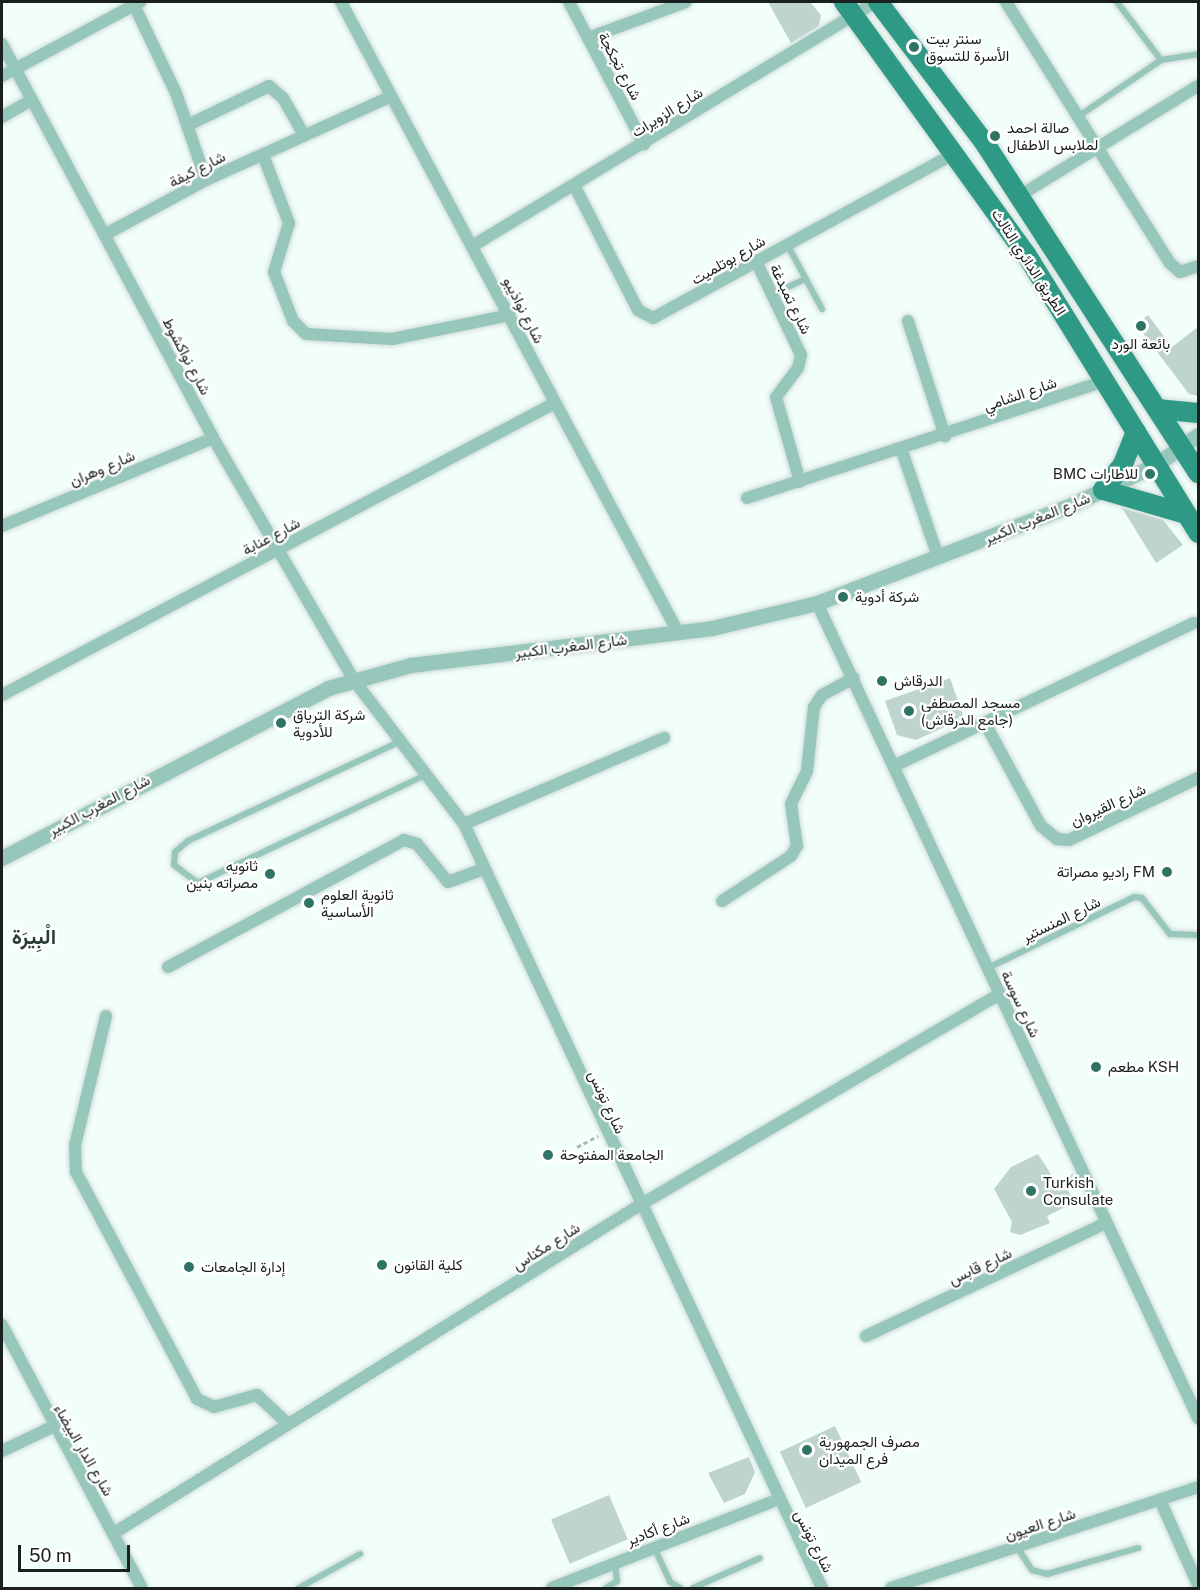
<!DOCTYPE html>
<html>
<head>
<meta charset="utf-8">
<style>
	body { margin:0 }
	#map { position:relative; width:1200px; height:1590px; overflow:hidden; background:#f1fefa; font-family:"Public Sans",Vazirmatn,sans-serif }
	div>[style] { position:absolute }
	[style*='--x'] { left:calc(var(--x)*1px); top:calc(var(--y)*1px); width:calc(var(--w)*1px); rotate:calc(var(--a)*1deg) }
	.building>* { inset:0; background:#bfd4ce; transform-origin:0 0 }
	.path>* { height:3px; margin-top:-1.5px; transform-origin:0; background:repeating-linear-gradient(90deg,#adb8b5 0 4.5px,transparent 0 7.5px) }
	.roads { filter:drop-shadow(0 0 2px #cedad7) drop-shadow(0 0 2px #cedad7) }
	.service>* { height:6px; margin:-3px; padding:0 3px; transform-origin:3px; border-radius:3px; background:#97c7bb }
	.minor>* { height:12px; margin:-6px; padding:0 6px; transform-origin:6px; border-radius:6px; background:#97c7bb }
	.tertiary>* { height:15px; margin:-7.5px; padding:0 7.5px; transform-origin:7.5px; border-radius:7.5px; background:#97c7bb }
	.primary>* { height:20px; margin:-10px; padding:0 10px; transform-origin:10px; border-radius:10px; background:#2e9a85 }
	.dots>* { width:16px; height:16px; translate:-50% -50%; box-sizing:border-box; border:3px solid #fff; border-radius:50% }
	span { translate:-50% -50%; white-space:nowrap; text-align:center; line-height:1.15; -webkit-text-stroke:4.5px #fff; paint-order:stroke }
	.poi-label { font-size:15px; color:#19201e }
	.left { translate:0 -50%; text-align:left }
	.right { translate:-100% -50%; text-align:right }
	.street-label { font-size:15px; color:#19201e }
	.district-label { font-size:21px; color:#2d3e3a; font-weight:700 }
	.frame { position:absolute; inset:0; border:3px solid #19201e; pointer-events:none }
	.scale { position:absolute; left:18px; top:1545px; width:112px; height:27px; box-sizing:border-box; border:3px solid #19201e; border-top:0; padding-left:8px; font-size:18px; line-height:21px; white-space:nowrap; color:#19201e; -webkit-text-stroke:4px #fff; paint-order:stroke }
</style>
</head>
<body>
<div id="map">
	<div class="building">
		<div style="clip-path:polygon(768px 2px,810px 2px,821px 15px,819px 26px,791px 43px)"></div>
		<div style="clip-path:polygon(1148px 315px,1172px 347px,1198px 327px,1198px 396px,1189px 394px,1136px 324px)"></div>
		<div style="clip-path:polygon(1122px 508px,1163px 520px,1183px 545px,1156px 563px)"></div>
		<div style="clip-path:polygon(950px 678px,964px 718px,916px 740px,897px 735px,885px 701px)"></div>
		<div style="clip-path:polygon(1038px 1154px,1056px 1182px,1074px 1173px,1067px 1187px,1073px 1203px,1047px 1216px,1050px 1223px,1020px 1235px,1010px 1232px,1012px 1222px,994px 1189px,1011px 1167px)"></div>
		<div style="left:835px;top:1426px;width:62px;height:61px;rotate:65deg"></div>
		<div style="clip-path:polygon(749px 1457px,755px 1472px,745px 1494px,724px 1503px,708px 1473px)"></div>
		<div style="left:609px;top:1495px;width:48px;height:63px;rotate:67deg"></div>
	</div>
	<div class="path">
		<div style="--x:577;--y:1147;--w:24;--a:-28"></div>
	</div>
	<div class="roads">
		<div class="service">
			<div style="--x:1117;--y:2;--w:73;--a:52.8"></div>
			<div style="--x:1079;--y:116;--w:99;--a:-34.3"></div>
			<div style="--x:1161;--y:60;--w:37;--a:-9"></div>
			<div style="--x:787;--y:244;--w:74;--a:61.7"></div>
			<div style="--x:773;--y:294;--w:35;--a:-25"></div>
			<div style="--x:401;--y:741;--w:235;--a:154.9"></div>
			<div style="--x:188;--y:841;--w:17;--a:140"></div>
			<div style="--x:175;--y:852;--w:13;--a:94"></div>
			<div style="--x:174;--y:865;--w:30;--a:37"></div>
			<div style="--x:198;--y:883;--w:255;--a:-25.4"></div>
			<div style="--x:988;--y:968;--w:162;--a:-25.9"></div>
			<div style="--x:1134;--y:897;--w:8;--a:7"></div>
			<div style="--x:1142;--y:898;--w:46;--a:52.1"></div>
			<div style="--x:1170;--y:934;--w:28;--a:2"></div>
			<div style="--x:654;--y:1547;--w:38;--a:65"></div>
			<div style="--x:670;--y:1582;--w:12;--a:31"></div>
			<div style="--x:1017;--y:1547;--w:27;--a:57"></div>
			<div style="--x:1032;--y:1570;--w:16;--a:15"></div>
			<div style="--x:1047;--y:1574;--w:95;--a:-15.9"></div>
			<div style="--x:299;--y:1588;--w:70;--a:-29.1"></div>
			<div style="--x:606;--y:1588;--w:13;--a:-32"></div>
			<div style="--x:617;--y:1581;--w:18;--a:-96"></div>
			<div style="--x:693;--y:1588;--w:73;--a:-24.1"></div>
		</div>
		<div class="minor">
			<div style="--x:341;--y:2;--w:714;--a:61.86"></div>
			<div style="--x:569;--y:2;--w:161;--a:62.2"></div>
			<div style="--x:1006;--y:2;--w:308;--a:57.9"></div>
			<div style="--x:1170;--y:263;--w:13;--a:42"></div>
			<div style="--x:1180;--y:272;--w:19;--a:-18"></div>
			<div style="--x:134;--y:5;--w:98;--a:64.5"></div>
			<div style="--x:176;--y:93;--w:92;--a:71"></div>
			<div style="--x:588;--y:38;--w:104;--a:-20.2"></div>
			<div style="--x:2;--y:44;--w:447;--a:61.8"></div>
			<div style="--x:213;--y:438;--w:279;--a:59.8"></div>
			<div style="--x:353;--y:679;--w:183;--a:52.6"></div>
			<div style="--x:464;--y:824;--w:844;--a:64.89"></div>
			<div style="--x:2;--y:76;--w:157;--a:-28.2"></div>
			<div style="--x:2;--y:117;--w:32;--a:-30"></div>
			<div style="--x:188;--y:125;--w:90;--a:-25.7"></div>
			<div style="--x:269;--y:86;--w:18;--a:41"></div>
			<div style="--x:283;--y:98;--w:43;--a:60.4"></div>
			<div style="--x:263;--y:155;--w:73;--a:69.1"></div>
			<div style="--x:289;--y:223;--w:51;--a:107"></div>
			<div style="--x:274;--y:272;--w:53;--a:68.8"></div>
			<div style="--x:293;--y:321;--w:18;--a:45"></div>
			<div style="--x:306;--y:334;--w:86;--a:3.3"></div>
			<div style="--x:392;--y:339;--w:120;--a:-11.5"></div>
			<div style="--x:575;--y:187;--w:138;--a:62.9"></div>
			<div style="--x:638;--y:310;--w:17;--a:28"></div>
			<div style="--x:653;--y:318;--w:345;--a:-28.6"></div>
			<div style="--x:1019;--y:196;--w:210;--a:-31.6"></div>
			<div style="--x:106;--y:234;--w:114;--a:-28.4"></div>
			<div style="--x:206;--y:180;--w:202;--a:-24.3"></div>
			<div style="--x:474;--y:245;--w:469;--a:-31.2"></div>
			<div style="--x:756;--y:261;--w:104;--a:64.4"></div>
			<div style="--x:801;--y:355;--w:13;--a:103"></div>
			<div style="--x:798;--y:368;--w:36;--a:127"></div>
			<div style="--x:776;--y:397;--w:88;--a:74.2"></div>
			<div style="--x:908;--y:321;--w:121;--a:72.2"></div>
			<div style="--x:902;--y:451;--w:112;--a:71.2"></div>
			<div style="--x:747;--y:498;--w:376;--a:-18.1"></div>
			<div style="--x:2;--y:526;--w:229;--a:-22.6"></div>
			<div style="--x:817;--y:603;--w:900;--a:64.94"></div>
			<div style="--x:2;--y:695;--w:625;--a:-27.84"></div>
			<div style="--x:985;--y:723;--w:117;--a:61.5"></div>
			<div style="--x:1041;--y:826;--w:21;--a:39"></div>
			<div style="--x:1057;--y:839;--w:12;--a:5"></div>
			<div style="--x:1069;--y:840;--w:143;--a:-25.7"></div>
			<div style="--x:896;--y:765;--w:330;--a:-25.5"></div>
			<div style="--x:464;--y:824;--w:218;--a:-23.3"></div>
			<div style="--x:722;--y:901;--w:82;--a:-33.1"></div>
			<div style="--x:791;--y:856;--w:12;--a:-59"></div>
			<div style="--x:797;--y:846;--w:42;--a:-98.1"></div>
			<div style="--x:791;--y:804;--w:37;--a:-64"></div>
			<div style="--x:807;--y:771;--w:64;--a:-83.8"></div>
			<div style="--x:814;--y:707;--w:14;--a:-56"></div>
			<div style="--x:822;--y:695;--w:36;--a:-28"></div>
			<div style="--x:168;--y:967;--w:268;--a:-28.3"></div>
			<div style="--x:404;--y:840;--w:14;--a:17"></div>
			<div style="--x:417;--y:844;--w:49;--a:50.8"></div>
			<div style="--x:448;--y:882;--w:38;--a:-20"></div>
			<div style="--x:106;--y:1016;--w:133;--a:103.5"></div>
			<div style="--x:75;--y:1145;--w:27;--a:88"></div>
			<div style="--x:76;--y:1172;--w:257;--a:61.9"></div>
			<div style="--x:197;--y:1399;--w:19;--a:25"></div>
			<div style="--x:214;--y:1407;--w:45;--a:-15.6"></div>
			<div style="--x:257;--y:1395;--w:42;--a:43.1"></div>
			<div style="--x:2;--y:1325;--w:298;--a:62"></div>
			<div style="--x:866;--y:1336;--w:265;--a:-25.2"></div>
			<div style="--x:2;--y:1451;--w:55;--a:-25.6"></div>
			<div style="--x:1160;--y:1500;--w:93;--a:65.9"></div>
			<div style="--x:114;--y:1533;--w:620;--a:-31.95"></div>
			<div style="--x:640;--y:1205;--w:416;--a:-30.4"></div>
			<div style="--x:552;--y:1588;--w:242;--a:-21.4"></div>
			<div style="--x:891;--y:1588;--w:323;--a:-18.2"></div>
		</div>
		<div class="tertiary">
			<div style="--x:2;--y:858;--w:368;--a:-27.5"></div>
			<div style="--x:328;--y:688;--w:86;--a:-15.5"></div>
			<div style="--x:411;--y:665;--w:303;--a:-7"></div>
			<div style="--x:712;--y:628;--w:108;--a:-13.4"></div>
			<div style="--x:817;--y:603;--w:272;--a:-21.1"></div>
			<div style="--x:1071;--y:505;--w:93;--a:-25.5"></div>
			<div style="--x:1155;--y:465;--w:52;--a:-34.9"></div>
		</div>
		<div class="primary">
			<div style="--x:844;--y:2;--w:311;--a:54.2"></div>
			<div style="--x:1026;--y:254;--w:328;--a:58.3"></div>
			<div style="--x:878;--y:2;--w:179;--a:52.9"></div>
			<div style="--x:986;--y:145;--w:391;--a:57.1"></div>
			<div style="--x:1157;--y:409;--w:41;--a:5.6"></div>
			<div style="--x:1103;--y:490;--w:86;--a:16.1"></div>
			<div style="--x:1103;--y:490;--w:33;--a:-52"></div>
			<div style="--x:1123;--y:464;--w:35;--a:-68"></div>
		</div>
	</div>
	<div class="dots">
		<div style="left:914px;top:47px;background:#2f7364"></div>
		<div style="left:995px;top:136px;background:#2f7364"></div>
		<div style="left:1141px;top:326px;background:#2f7364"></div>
		<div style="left:1150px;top:474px;background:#2f7364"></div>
		<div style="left:843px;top:597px;background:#2f7364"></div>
		<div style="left:882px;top:681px;background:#2f7364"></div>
		<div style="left:909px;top:711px;background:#2f7364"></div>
		<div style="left:281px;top:723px;background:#2f7364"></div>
		<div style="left:1167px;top:872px;background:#2f7364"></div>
		<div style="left:270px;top:874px;background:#2f7364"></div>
		<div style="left:309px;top:903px;background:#2f7364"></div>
		<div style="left:1096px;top:1067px;background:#2f7364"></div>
		<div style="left:548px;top:1155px;background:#2f7364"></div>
		<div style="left:1031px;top:1191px;background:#2f7364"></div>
		<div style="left:382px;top:1265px;background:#2f7364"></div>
		<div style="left:189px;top:1267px;background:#2f7364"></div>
		<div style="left:807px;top:1450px;background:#2f7364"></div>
	</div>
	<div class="poi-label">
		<span class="left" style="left:926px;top:47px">سنتر بيت<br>الأسرة للتسوق</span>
		<span class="left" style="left:1007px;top:136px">صالة احمد<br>لملابس الاطفال</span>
		<span style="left:1141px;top:344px">بائعة الورد</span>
		<span class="right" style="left:1138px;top:474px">BMC للاطارات</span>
		<span class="left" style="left:855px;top:597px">شركة أدوية</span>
		<span class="left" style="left:894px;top:681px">الدرقاش</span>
		<span class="left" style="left:921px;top:711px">مسجد المصطفى<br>(جامع الدرقاش)</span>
		<span class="left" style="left:293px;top:723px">شركة الترياق<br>للأدوية</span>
		<span class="right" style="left:258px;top:874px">ثانويه<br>مصراته بنين</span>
		<span class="right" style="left:1155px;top:872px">راديو مصراتة FM</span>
		<span class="left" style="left:321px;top:903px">ثانوية العلوم<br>الأساسية</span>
		<span class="left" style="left:1108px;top:1067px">مطعم KSH</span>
		<span class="left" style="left:560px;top:1155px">الجامعة المفتوحة</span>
		<span class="left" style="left:1043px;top:1191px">Turkish<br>Consulate</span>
		<span class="left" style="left:394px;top:1265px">كلية القانون</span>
		<span class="left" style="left:201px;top:1267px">إدارة الجامعات</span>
		<span class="left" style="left:819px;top:1450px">مصرف الجمهورية<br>فرع الميدان</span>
	</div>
	<div class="street-label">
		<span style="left:620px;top:66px;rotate:62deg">شارع تجكجة</span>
		<span style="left:667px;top:112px;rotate:-32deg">شارع الزويرات</span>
		<span style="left:197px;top:169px;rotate:-27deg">شارع كيفة</span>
		<span style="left:728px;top:260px;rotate:-30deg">شارع بوتلميت</span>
		<span style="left:1029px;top:262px;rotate:57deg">الطريق الدائري الثالث</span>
		<span style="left:791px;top:299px;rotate:64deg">شارع تمبدغة</span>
		<span style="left:524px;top:310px;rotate:63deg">شارع نواذيبو</span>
		<span style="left:187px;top:356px;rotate:62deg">شارع نواكشوط</span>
		<span style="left:1020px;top:394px;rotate:-19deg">شارع الشامي</span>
		<span style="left:102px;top:468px;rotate:-23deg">شارع وهران</span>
		<span style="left:1037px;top:518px;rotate:-22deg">شارع المغرب الكبير</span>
		<span style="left:271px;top:536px;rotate:-28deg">شارع عنابة</span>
		<span style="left:571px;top:646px;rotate:-7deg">شارع المغرب الكبير</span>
		<span style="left:99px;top:805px;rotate:-28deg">شارع المغرب الكبير</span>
		<span style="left:1108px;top:805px;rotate:-25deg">شارع القيروان</span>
		<span style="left:1061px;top:919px;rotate:-26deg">شارع المنستير</span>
		<span style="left:1021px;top:1004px;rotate:65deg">شارع سوسة</span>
		<span style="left:607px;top:1102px;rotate:65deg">شارع تونس</span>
		<span style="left:546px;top:1246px;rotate:-32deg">شارع مكناس</span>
		<span style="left:980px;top:1266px;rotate:-25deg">شارع قابس</span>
		<span style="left:84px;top:1450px;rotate:60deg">شارع الدار البيضاء</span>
		<span style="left:1040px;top:1524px;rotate:-18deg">شارع العيون</span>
		<span style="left:658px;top:1529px;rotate:-21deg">شارع أكادير</span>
		<span style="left:814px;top:1541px;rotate:63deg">شارع تونس</span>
	</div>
	<div class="district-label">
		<span style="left:34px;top:937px">الْبِيرَة</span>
	</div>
	<div class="frame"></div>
	<div class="scale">50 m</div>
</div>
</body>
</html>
